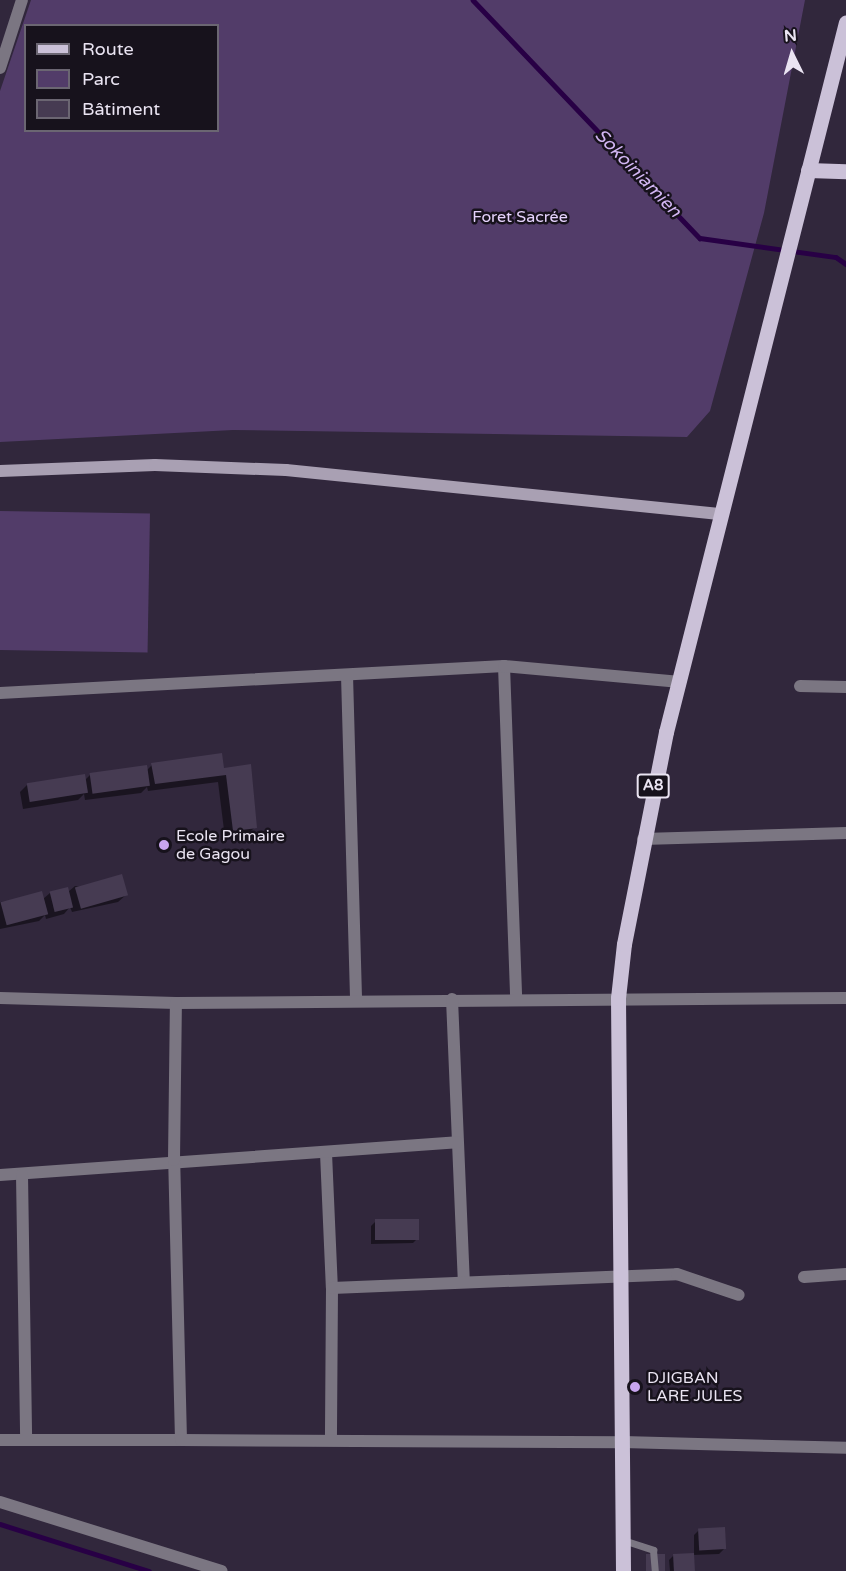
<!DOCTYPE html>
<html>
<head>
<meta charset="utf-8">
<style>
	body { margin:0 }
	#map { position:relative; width:846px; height:1571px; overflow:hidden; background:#31273c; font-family:"Varela Round",sans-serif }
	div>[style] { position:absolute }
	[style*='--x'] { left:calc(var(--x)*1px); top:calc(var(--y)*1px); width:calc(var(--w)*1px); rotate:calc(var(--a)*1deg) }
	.green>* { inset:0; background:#523c69; transform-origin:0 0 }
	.shadow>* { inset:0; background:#0007 }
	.stream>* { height:4.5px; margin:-2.25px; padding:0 2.25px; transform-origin:2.25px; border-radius:2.25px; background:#280045 }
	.building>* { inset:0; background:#463b52; transform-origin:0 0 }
	.lane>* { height:7px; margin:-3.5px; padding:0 3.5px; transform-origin:3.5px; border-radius:3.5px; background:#7b7682 }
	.street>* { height:12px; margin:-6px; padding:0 6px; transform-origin:6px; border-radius:6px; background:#7b7682 }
	.secondary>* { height:12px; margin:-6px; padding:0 6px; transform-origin:6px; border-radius:6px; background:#a9a0b3 }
	.primary>* { height:15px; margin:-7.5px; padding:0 7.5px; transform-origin:7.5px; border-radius:7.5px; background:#cbc1d8 }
	.dots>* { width:16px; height:16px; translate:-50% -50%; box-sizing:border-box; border:3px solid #17121c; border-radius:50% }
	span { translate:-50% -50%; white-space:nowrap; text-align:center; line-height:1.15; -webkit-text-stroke:5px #17121c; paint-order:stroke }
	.shield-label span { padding:2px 4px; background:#17121c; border:2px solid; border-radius:4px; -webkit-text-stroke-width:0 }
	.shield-label { font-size:15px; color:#eae4f2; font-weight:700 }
	.park-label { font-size:16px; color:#e6d3fd }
	.poi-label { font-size:16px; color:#eae4f2 }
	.left { translate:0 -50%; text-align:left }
	.water-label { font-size:18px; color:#d2b6f3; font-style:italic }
	.legend { position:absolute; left:24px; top:24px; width:195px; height:108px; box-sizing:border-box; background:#17121c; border:2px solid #6b6672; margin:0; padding:8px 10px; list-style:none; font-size:18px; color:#eae4f2 }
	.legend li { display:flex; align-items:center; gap:12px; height:30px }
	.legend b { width:30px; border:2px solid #6b6672 }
	.north { position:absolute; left:762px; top:24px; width:60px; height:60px; -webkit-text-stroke:4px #17121c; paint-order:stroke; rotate:355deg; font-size:16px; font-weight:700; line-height:24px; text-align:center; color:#eae4f2 }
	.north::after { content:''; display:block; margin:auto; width:21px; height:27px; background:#eae4f2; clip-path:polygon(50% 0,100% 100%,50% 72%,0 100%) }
</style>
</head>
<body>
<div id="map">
	<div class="green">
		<div style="clip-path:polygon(evenodd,31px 0,805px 0,764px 213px,710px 411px,687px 437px,233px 430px,0 442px,0 91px,31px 0,26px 26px,218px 26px,218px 130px,26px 130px,26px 26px)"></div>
		<div style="left:0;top:511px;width:150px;height:139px;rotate:1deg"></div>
	</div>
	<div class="shadow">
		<div style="clip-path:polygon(152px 765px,223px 770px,250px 766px,255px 827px,247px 835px,225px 838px,218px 782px,148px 791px,147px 787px,141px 793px,85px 800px,84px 794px,78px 800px,23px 809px,20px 792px,28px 784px,84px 781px,90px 775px,147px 770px)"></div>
		<div style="clip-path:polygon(75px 886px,126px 895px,118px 902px,72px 912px,70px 907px,64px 914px,46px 919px,45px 915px,39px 921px,0 929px,0 902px,43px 899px,50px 893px,68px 892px)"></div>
		<div style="clip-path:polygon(376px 1221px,418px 1238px,413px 1243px,371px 1244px,371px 1226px)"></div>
		<div style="clip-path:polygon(699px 1530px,724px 1549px,719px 1554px,693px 1555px,693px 1571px,670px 1571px,669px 1560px,674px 1555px,694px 1554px,694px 1535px)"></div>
	</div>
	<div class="stream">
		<div style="--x:473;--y:0;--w:329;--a:46.4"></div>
		<div style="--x:700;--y:238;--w:137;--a:8"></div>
		<div style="--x:836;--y:257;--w:12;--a:35"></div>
		<div style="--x:0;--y:1524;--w:156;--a:17.5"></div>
	</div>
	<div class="building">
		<div style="clip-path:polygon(222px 753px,224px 768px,251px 764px,257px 828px,233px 831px,226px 775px,155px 784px,151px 763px)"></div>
		<div style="left:147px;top:765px;width:21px;height:58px;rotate:82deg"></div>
		<div style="left:85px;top:774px;width:19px;height:59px;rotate:81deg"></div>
		<div style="left:122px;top:874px;width:22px;height:49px;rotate:74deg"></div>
		<div style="left:68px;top:887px;width:21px;height:19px;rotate:76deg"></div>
		<div style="left:42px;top:891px;width:24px;height:43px;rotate:75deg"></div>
		<div style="left:375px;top:1219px;width:44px;height:21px"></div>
		<div style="left:725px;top:1527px;width:22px;height:27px;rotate:87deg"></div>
		<div style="left:694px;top:1553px;width:18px;height:21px;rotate:87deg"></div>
		<div style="left:665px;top:1554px;width:17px;height:19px;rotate:90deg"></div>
	</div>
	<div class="lane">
		<div style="--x:623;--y:1540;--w:32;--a:18"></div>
		<div style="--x:653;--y:1550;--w:21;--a:85"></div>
	</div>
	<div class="street">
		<div style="--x:0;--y:68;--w:71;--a:-72.1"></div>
		<div style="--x:504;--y:666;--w:333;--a:87.9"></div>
		<div style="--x:347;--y:675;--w:326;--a:88.4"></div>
		<div style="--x:800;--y:686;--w:46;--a:1.2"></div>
		<div style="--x:0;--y:693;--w:505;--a:-3.07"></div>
		<div style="--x:504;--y:666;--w:177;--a:5.2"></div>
		<div style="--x:643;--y:839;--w:203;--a:-1.7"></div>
		<div style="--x:0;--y:998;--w:176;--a:1.6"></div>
		<div style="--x:176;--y:1003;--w:670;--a:-0.43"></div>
		<div style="--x:452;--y:999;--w:283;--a:87.6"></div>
		<div style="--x:326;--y:1153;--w:135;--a:87.5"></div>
		<div style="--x:332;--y:1288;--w:151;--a:90.4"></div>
		<div style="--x:0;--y:1175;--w:458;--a:-4.1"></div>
		<div style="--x:22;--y:1175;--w:265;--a:89.1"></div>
		<div style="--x:804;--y:1277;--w:42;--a:-4.1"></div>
		<div style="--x:332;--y:1288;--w:345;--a:-2.3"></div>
		<div style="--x:677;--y:1274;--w:65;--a:18.7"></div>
		<div style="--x:0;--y:1440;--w:181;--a:0"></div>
		<div style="--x:181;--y:1440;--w:280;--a:-91.4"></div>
		<div style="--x:174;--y:1160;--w:157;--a:-89.3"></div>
		<div style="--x:181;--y:1440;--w:442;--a:0.3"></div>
		<div style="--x:623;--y:1442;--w:223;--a:1.5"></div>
		<div style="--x:0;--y:1502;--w:232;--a:17.3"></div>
	</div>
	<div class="secondary">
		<div style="--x:0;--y:471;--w:155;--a:-2.2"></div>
		<div style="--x:155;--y:465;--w:131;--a:2.2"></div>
		<div style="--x:286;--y:470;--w:438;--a:5.8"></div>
	</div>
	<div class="primary">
		<div style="--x:808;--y:170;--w:38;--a:2"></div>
		<div style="--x:623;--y:1571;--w:573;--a:-90.5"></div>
		<div style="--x:618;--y:998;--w:54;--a:-83.7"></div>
		<div style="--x:624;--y:944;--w:216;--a:-78.8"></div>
		<div style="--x:666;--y:732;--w:732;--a:-75.77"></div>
	</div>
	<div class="dots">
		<div style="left:164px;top:845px;background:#c8a5ef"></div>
		<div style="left:635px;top:1387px;background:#c8a5ef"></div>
	</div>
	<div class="shield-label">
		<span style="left:653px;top:786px">A8</span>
	</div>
	<div class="park-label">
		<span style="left:520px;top:217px">Foret Sacrée</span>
	</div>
	<div class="poi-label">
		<span class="left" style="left:176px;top:845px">Ecole Primaire<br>de Gagou</span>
		<span class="left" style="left:647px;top:1387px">DJIGBAN<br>LARE JULES</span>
	</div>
	<div class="water-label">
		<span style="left:638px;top:173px;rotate:46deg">Sokoiniamien</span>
	</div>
	<ul class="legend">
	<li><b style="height:8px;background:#cbc1d8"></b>Route</li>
	<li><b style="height:16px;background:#523c69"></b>Parc</li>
	<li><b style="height:16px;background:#463b52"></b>Bâtiment</li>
	</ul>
	<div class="north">N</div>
</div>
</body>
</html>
